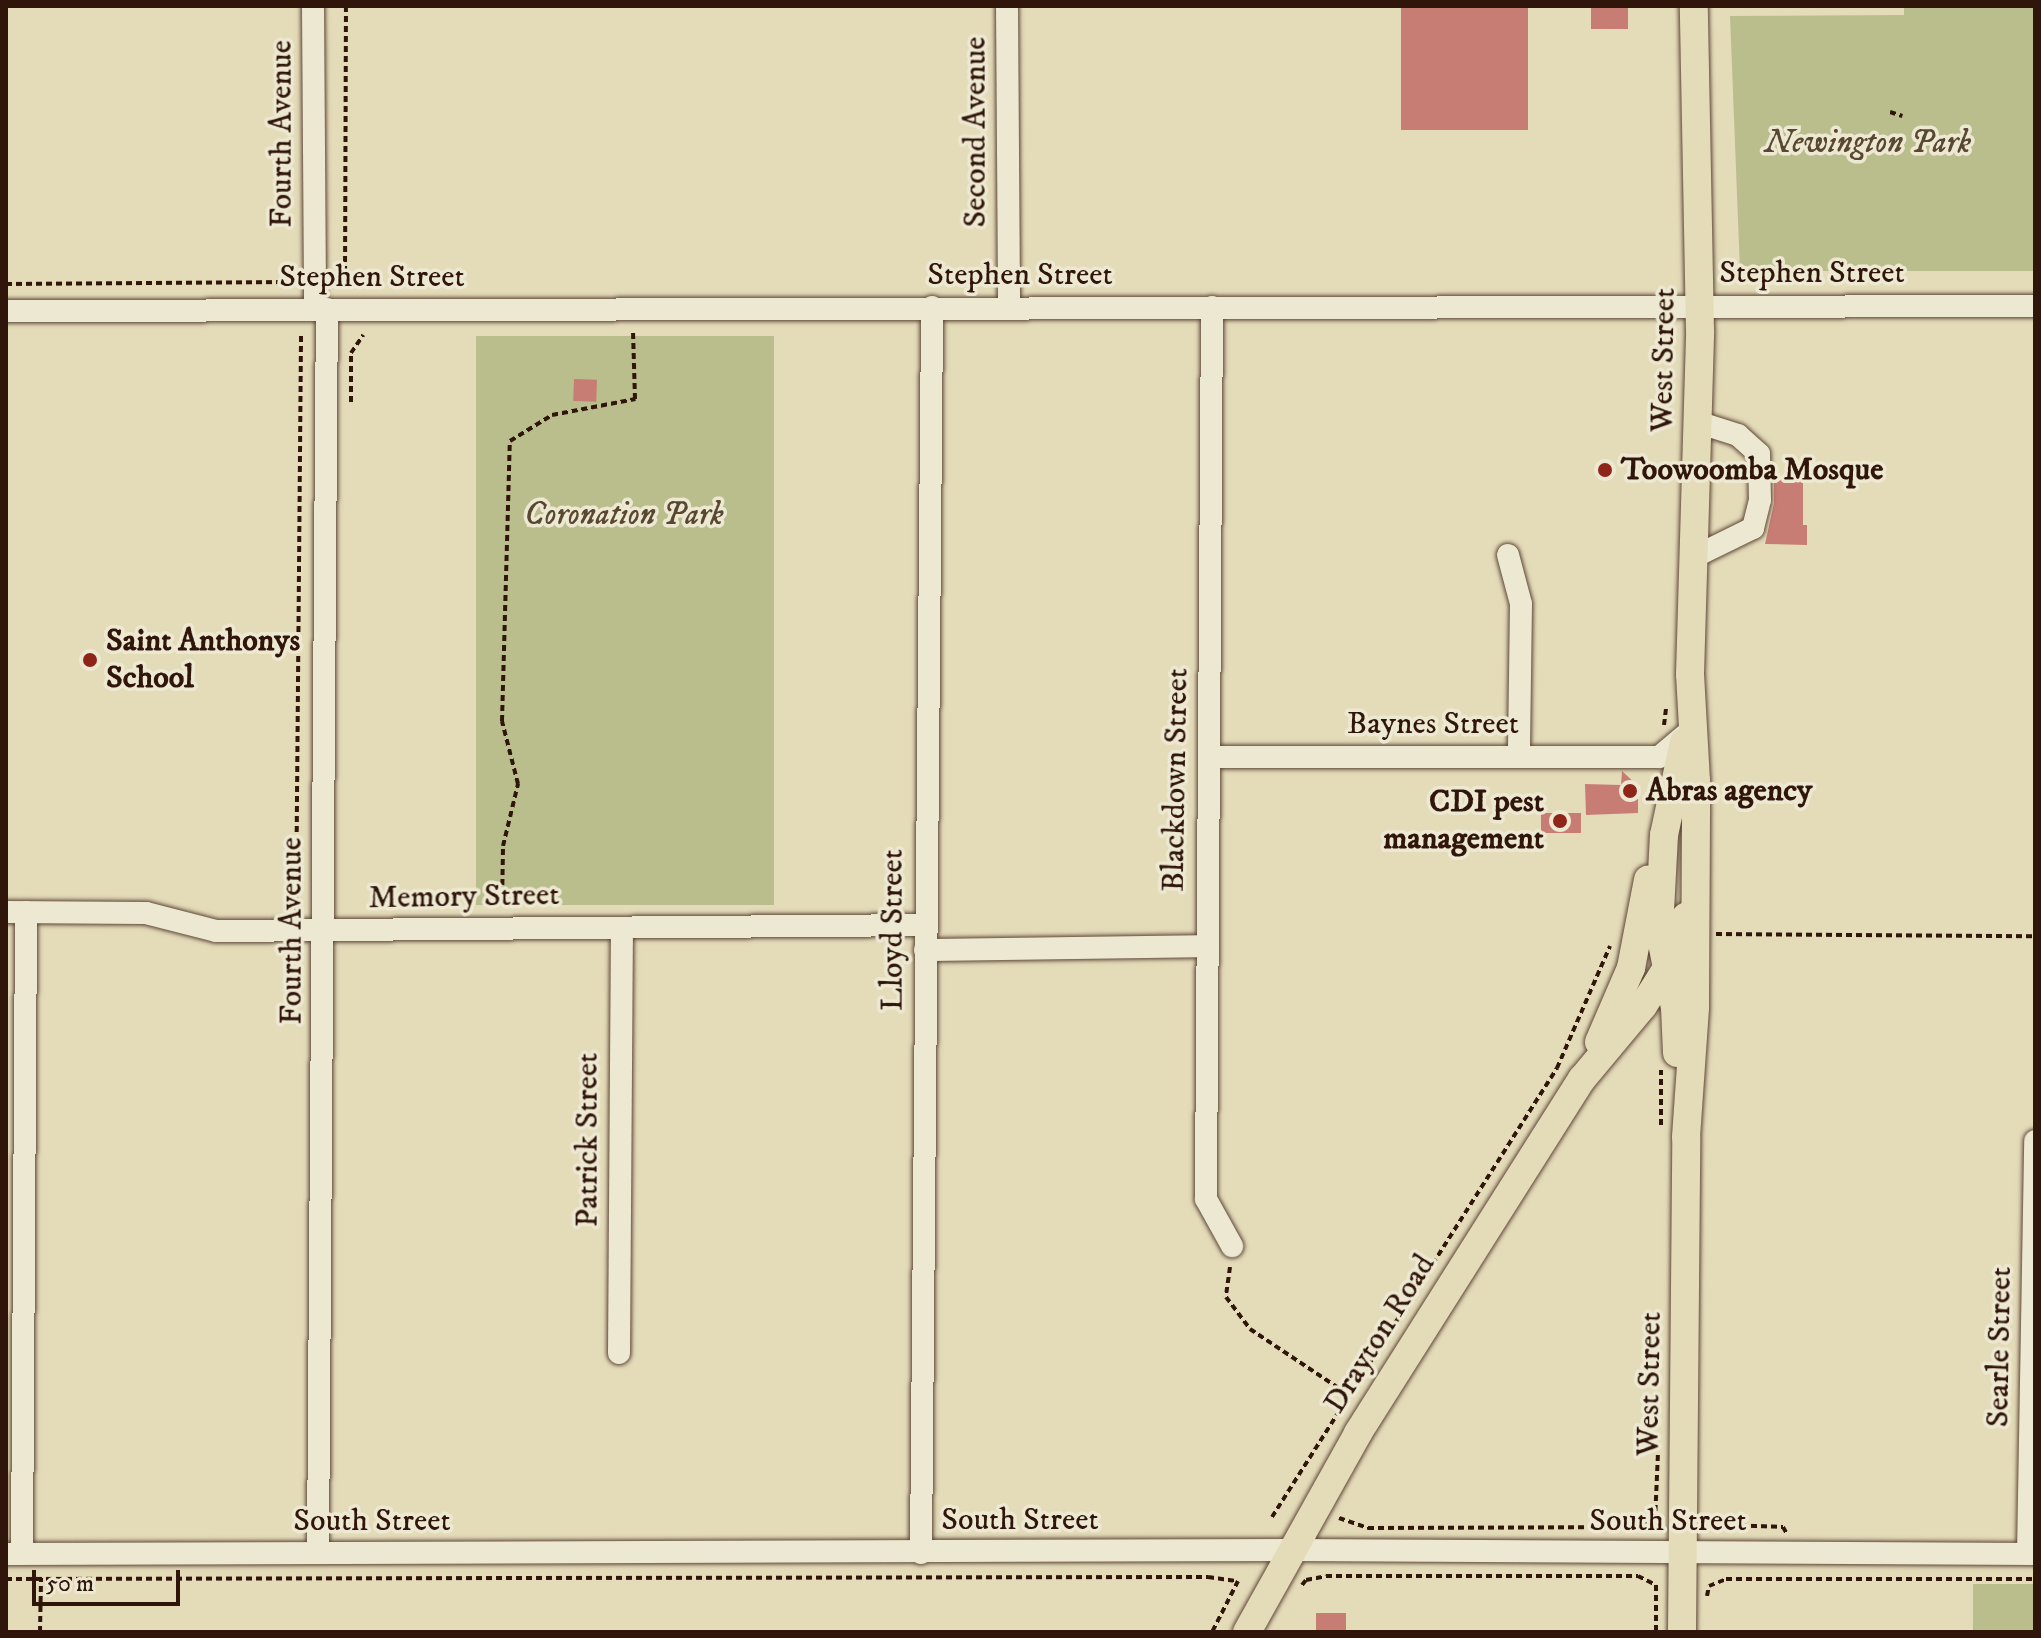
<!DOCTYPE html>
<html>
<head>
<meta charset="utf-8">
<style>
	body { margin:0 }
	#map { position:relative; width:2041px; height:1638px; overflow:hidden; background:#e4dbb9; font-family:"IM FELL DW Pica",serif }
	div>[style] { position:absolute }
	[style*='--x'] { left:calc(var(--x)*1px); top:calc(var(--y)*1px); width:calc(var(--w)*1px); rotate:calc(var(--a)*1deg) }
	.green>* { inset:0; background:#b9be8c; transform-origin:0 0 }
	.building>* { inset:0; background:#c87d74; transform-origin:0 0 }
	.path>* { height:4px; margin-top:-2px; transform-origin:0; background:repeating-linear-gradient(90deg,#30160a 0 6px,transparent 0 10px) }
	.roads { filter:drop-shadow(0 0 2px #5d4736) drop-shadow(0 0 2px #5d4736) }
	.minor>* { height:22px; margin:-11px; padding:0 11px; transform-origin:11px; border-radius:11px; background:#ede8d2 }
	.major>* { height:28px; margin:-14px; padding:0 14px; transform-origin:14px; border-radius:14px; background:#e4dbb9 }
	.dots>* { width:22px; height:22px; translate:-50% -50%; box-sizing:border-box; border:4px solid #ede8d2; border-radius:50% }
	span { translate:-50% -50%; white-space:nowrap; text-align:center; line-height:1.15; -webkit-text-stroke:7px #ede8d2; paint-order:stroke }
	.street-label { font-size:32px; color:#30160a }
	.park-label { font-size:32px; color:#594831; font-style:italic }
	.poi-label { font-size:32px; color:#30160a; font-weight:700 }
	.left { translate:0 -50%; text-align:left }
	.right { translate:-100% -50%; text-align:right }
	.frame { position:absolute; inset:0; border:8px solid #30160a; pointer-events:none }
	.scale { position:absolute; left:32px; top:1570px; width:148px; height:36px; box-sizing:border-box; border:4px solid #30160a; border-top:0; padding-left:10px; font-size:24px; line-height:28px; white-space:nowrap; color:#30160a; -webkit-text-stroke:6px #ede8d2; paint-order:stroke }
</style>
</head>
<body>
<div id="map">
	<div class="green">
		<div style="clip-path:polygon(1904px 6px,2035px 6px,2035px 271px,1740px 271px,1730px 16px,1904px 15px)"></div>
		<div style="left:476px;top:336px;width:298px;height:569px"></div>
		<div style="left:1973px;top:1584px;width:62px;height:48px"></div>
	</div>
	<div class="building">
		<div style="left:1401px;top:6px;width:127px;height:124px"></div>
		<div style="left:1591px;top:6px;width:37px;height:23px"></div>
		<div style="left:574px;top:379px;width:23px;height:22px;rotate:2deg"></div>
		<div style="clip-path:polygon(1774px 480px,1803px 481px,1803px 525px,1807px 525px,1807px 545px,1765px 544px,1774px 503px)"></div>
		<div style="clip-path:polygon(1622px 771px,1638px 786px,1638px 813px,1586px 815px,1585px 784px,1621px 785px)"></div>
		<div style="left:1581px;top:813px;width:20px;height:40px;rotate:90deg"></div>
		<div style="left:1316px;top:1613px;width:30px;height:19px"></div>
	</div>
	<div class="path">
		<div style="--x:1890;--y:112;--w:13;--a:18"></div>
		<div style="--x:332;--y:283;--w:13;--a:-4"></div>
		<div style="--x:345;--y:282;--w:276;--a:-89.8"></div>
		<div style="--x:6;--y:284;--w:289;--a:-0.4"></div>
		<div style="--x:351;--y:402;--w:49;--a:-90"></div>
		<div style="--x:351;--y:353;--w:22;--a:-56"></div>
		<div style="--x:1664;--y:725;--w:17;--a:-83"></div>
		<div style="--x:502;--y:905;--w:59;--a:-89"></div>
		<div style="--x:503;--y:846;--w:64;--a:-76.4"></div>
		<div style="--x:518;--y:784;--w:65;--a:-104.3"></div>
		<div style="--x:502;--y:721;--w:280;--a:-88.4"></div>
		<div style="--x:510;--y:441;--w:49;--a:-31.8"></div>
		<div style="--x:552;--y:415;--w:85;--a:-10.9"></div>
		<div style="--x:635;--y:399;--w:69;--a:-91.7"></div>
		<div style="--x:296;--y:912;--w:577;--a:-89.5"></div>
		<div style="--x:1716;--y:934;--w:319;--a:0.4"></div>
		<div style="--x:1661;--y:1125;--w:55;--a:-90"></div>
		<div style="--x:1230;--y:1267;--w:30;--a:98"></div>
		<div style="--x:1226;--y:1297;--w:40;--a:53"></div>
		<div style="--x:1250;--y:1329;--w:119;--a:33.7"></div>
		<div style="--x:1272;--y:1517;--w:532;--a:-57.59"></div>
		<div style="--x:1557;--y:1068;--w:133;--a:-66.5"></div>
		<div style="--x:1339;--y:1518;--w:31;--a:19"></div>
		<div style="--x:1368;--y:1528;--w:268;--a:-0.2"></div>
		<div style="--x:1636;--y:1527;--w:20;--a:-18"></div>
		<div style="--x:1655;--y:1521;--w:68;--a:-87.5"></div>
		<div style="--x:1710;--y:1520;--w:12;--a:24"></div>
		<div style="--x:1721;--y:1525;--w:62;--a:1.8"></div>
		<div style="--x:1783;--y:1527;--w:8;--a:60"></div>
		<div style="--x:6;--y:1579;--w:1202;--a:-0.1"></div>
		<div style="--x:1208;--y:1577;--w:30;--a:8"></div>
		<div style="--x:1238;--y:1581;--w:57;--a:117"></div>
		<div style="--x:1302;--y:1585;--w:6;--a:-51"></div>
		<div style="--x:1306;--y:1580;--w:20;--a:-11"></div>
		<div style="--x:1326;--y:1576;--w:312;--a:0"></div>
		<div style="--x:1638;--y:1576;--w:20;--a:27"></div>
		<div style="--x:1656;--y:1585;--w:47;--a:90"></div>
		<div style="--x:1707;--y:1596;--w:10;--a:-79"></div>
		<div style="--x:1709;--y:1586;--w:18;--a:-22"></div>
		<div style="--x:1726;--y:1579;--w:309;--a:0"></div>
		<div style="--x:40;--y:1632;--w:54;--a:-88.9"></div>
	</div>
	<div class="roads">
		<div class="minor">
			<div style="--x:313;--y:6;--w:303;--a:89.6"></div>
			<div style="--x:1007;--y:6;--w:300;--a:89.6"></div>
			<div style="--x:1212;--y:307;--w:892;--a:90.39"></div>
			<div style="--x:1206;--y:1199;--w:54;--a:61"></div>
			<div style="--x:6;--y:311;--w:2029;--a:-0.14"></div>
			<div style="--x:1508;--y:555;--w:51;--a:75.1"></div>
			<div style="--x:1521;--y:604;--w:151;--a:90.8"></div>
			<div style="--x:1694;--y:557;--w:66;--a:-26.2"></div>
			<div style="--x:1753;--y:528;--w:29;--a:-76"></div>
			<div style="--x:1760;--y:500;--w:46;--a:-91.2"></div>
			<div style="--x:1759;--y:454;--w:28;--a:-138"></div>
			<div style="--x:1738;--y:435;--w:43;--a:-162.4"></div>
			<div style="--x:1209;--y:757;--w:450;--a:0"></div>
			<div style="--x:1659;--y:757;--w:35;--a:-40"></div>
			<div style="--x:6;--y:912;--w:140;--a:0.4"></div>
			<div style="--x:146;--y:913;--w:72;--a:14.4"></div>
			<div style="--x:216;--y:931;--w:709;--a:-0.48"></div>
			<div style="--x:925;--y:950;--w:281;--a:-0.8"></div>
			<div style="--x:619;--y:1353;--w:425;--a:-89.6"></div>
			<div style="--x:318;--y:1552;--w:1243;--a:-89.59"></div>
			<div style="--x:921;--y:1553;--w:1246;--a:-89.49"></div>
			<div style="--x:6;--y:1554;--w:1285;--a:-0.18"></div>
			<div style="--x:1291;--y:1550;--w:744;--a:0.31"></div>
			<div style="--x:22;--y:1554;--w:642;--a:-89.64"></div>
			<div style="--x:2028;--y:1554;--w:413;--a:-89"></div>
		</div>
		<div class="major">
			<div style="--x:1599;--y:1042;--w:81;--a:-66.6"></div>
			<div style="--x:1631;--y:968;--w:90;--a:-79.1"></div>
			<div style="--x:1677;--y:1053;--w:45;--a:-92.5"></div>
			<div style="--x:1675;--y:1008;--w:71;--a:-101.3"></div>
			<div style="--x:1661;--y:938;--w:27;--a:-92"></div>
			<div style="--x:1660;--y:911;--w:76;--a:-87"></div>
			<div style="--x:1664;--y:835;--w:95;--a:-77.9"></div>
			<div style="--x:1247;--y:1632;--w:228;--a:-60.8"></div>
			<div style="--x:1358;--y:1433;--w:419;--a:-57.7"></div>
			<div style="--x:1582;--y:1079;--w:95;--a:-50.1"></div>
			<div style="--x:1643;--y:1006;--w:70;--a:-57.9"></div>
			<div style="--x:1680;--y:947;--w:31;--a:-79"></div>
			<div style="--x:1682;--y:1632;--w:495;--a:-89.5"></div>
			<div style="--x:1686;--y:1137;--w:130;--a:-86"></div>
			<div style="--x:1695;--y:1007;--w:226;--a:-89.7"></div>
			<div style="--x:1696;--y:781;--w:107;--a:-93.2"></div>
			<div style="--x:1690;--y:674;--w:343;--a:-88.3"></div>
			<div style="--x:1700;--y:331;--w:325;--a:-91.1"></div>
		</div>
	</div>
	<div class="dots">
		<div style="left:1605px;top:470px;background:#8f2418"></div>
		<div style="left:90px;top:660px;background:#8f2418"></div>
		<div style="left:1630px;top:791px;background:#8f2418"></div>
		<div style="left:1560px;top:821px;background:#8f2418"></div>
	</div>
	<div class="street-label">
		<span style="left:976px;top:132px;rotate:-90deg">Second Avenue</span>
		<span style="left:282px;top:134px;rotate:-90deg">Fourth Avenue</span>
		<span style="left:1812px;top:273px">Stephen Street</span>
		<span style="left:1020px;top:275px">Stephen Street</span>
		<span style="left:372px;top:277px">Stephen Street</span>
		<span style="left:1664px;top:360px;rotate:-89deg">West Street</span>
		<span style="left:1433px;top:724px">Baynes Street</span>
		<span style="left:1176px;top:780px;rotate:-89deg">Blackdown Street</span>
		<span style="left:464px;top:897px;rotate:-1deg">Memory Street</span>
		<span style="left:893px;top:930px;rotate:-90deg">Lloyd Street</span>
		<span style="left:292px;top:931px;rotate:-90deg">Fourth Avenue</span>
		<span style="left:588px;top:1140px;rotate:-90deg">Patrick Street</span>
		<span style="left:1380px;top:1334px;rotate:-58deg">Drayton Road</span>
		<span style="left:2000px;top:1347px;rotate:-89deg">Searle Street</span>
		<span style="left:1650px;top:1384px;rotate:-89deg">West Street</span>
		<span style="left:1020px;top:1520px">South Street</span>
		<span style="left:372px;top:1521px">South Street</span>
		<span style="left:1668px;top:1521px">South Street</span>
	</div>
	<div class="park-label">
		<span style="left:1868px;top:143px">Newington Park</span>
		<span style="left:624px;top:515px">Coronation Park</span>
	</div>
	<div class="poi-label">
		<span class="left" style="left:1621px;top:470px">Toowoomba Mosque</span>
		<span class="left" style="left:106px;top:660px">Saint Anthonys<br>School</span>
		<span class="left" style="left:1646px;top:791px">Abras agency</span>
		<span class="right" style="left:1544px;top:821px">CDI pest<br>management</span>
	</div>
	<div class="frame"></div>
	<div class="scale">50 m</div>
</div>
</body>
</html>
